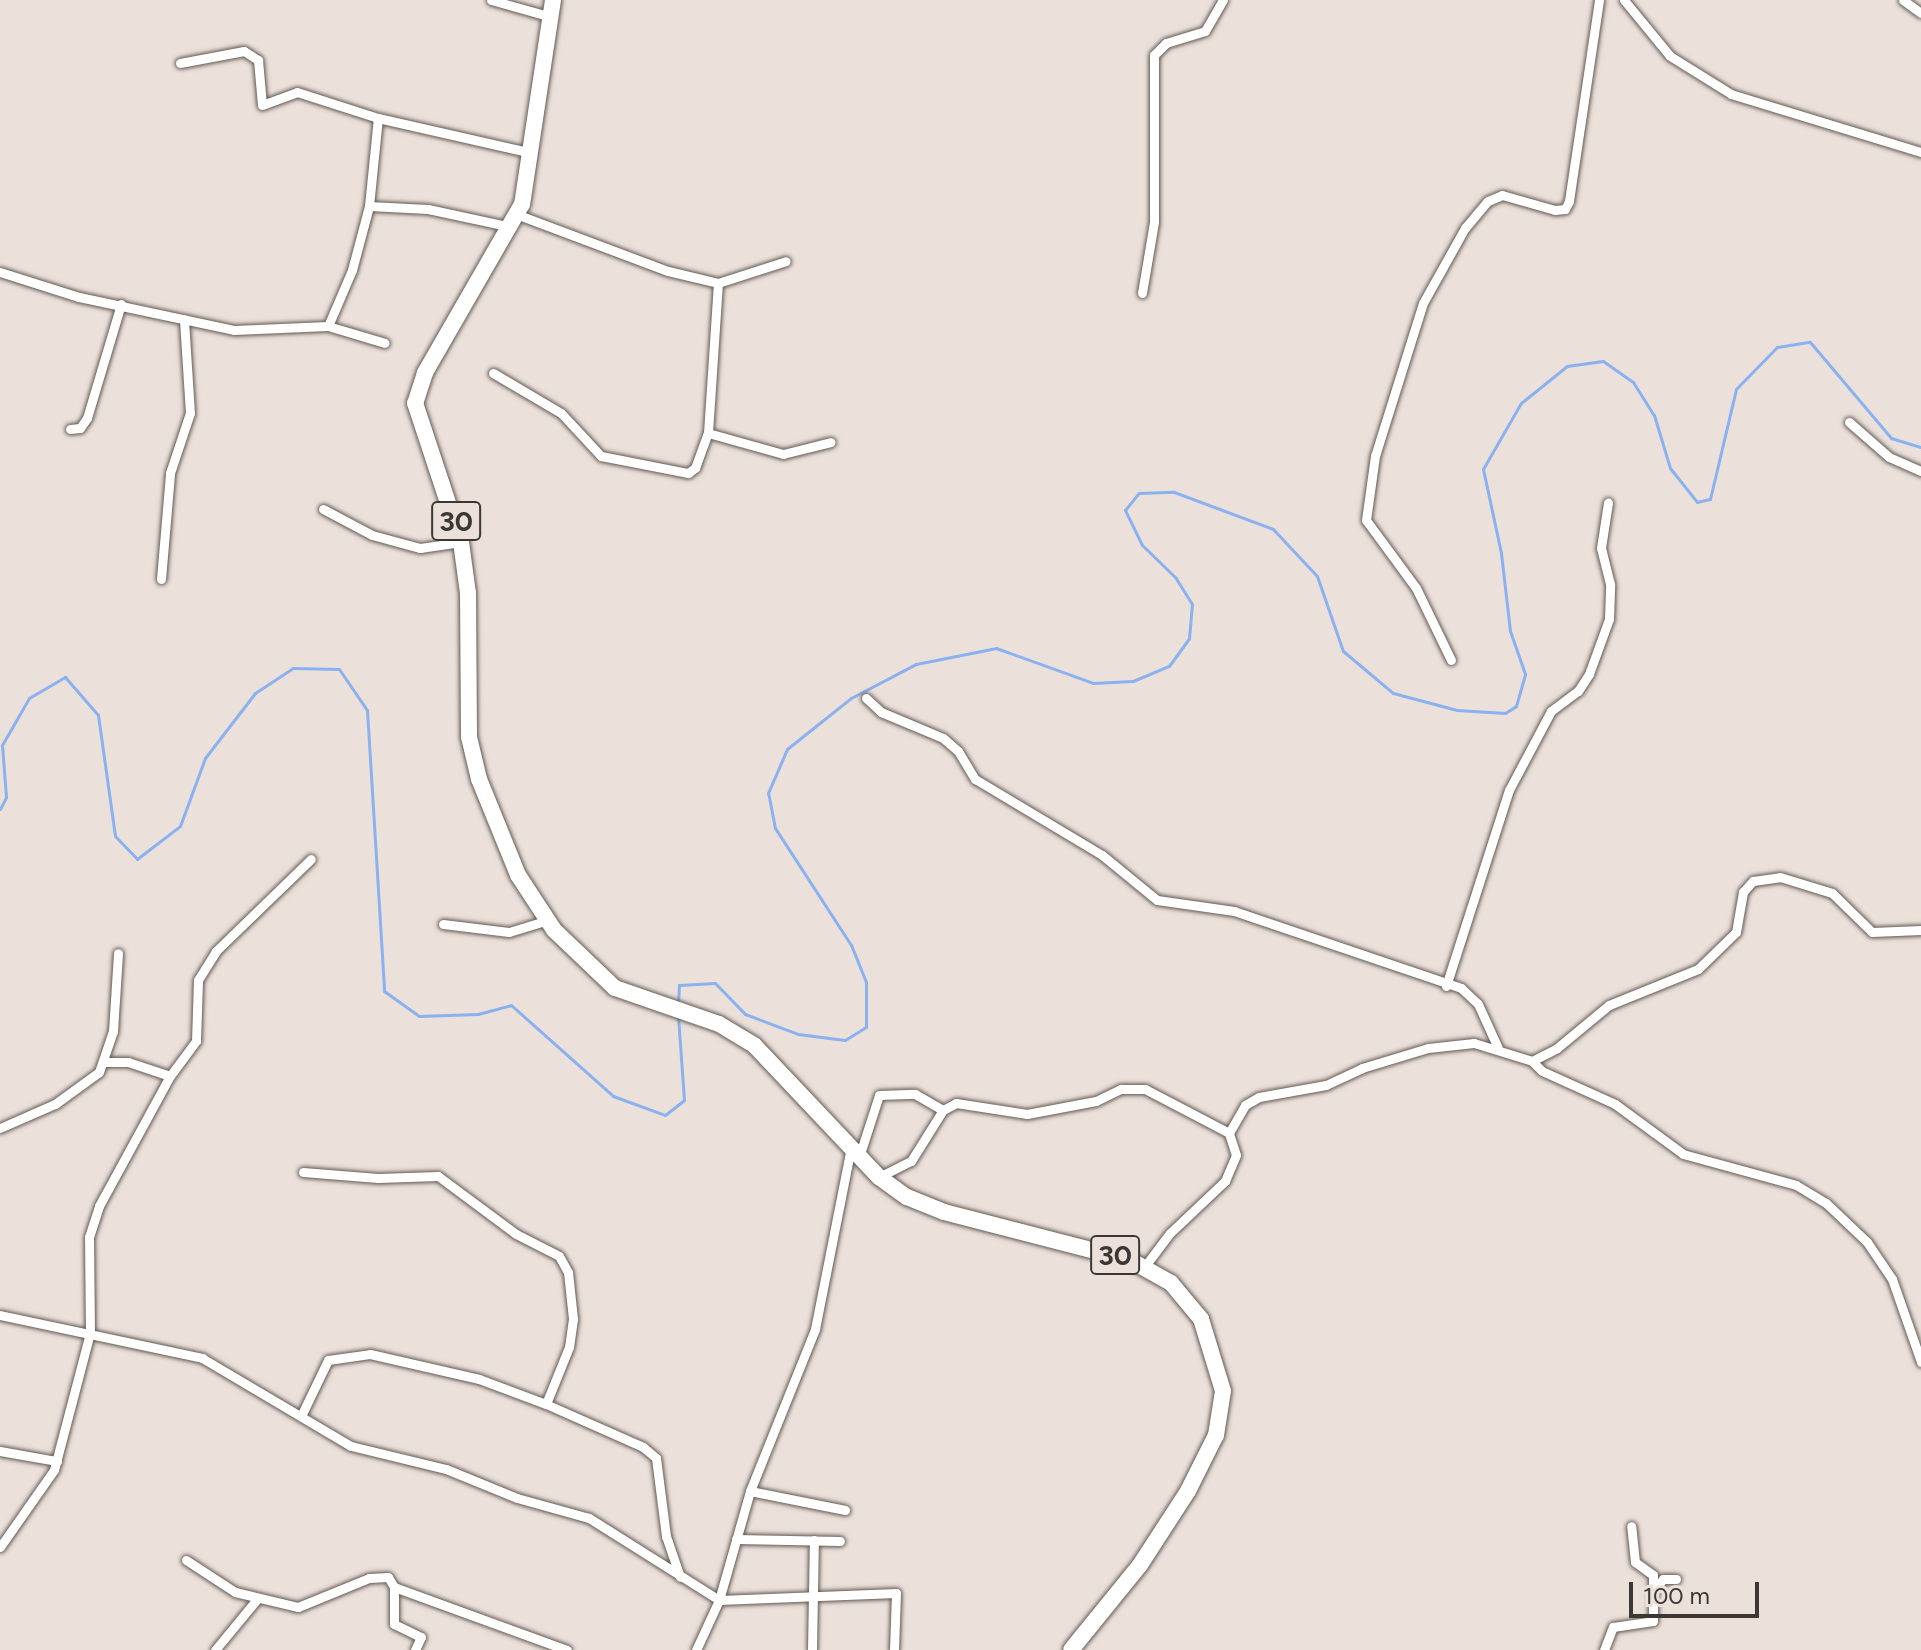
<!DOCTYPE html>
<html>
<head>
<meta charset="utf-8">
<style>
	body { margin:0 }
	#map { position:relative; width:1921px; height:1650px; overflow:hidden; background:#ebe1da; font-family:Figtree,sans-serif }
	div>[style] { position:absolute }
	[style*='--x'] { left:calc(var(--x)*1px); top:calc(var(--y)*1px); width:calc(var(--w)*1px); rotate:calc(var(--a)*1deg) }
	.stream>* { height:3px; margin:-1.5px; padding:0 1.5px; transform-origin:1.5px; border-radius:1.5px; background:#8bb1f1 }
	.roads { filter:drop-shadow(0 0 2px #625953) drop-shadow(0 0 2px #625953) }
	.minor>* { height:9px; margin:-4.5px; padding:0 4.5px; transform-origin:4.5px; border-radius:4.5px; background:#fff }
	.trunk>* { height:16px; margin:-8px; padding:0 8px; transform-origin:8px; border-radius:8px; background:#fff }
	span { translate:-50% -50%; white-space:nowrap; text-align:center; line-height:1.15; -webkit-text-stroke:8px #ebe1da; paint-order:stroke }
	.shield-label span { padding:2px 6px; background:#ebe1da; border:2px solid; border-radius:6px; -webkit-text-stroke-width:0 }
	.shield-label { font-size:28px; color:#3b3734; font-weight:700 }
	.scale { position:absolute; left:1629px; top:1582px; width:130px; height:36px; box-sizing:border-box; border:4px solid #3b3734; border-top:0; padding-left:10px; font-size:24px; line-height:28px; white-space:nowrap; color:#3b3734; -webkit-text-stroke:6px #ebe1da; paint-order:stroke }
</style>
</head>
<body>
<div id="map">
	<div class="stream">
		<div style="--x:0;--y:809;--w:13;--a:-63"></div>
		<div style="--x:6;--y:797;--w:52;--a:-94.4"></div>
		<div style="--x:2;--y:745;--w:54;--a:-60.1"></div>
		<div style="--x:29;--y:698;--w:42;--a:-30.3"></div>
		<div style="--x:65;--y:677;--w:50;--a:49"></div>
		<div style="--x:98;--y:715;--w:122;--a:82"></div>
		<div style="--x:115;--y:836;--w:32;--a:46"></div>
		<div style="--x:137;--y:859;--w:54;--a:-37.5"></div>
		<div style="--x:180;--y:826;--w:72;--a:-69.8"></div>
		<div style="--x:205;--y:758;--w:82;--a:-52.4"></div>
		<div style="--x:255;--y:693;--w:45;--a:-33.3"></div>
		<div style="--x:293;--y:668;--w:46;--a:1.2"></div>
		<div style="--x:339;--y:669;--w:50;--a:55.7"></div>
		<div style="--x:367;--y:710;--w:282;--a:86.5"></div>
		<div style="--x:384;--y:991;--w:43;--a:35.5"></div>
		<div style="--x:419;--y:1016;--w:59;--a:-1.9"></div>
		<div style="--x:478;--y:1014;--w:34;--a:-15"></div>
		<div style="--x:511;--y:1005;--w:137;--a:41.7"></div>
		<div style="--x:613;--y:1096;--w:55;--a:20.1"></div>
		<div style="--x:665;--y:1115;--w:24;--a:-38"></div>
		<div style="--x:684;--y:1100;--w:84;--a:-94.1"></div>
		<div style="--x:678;--y:1004;--w:19;--a:-87"></div>
		<div style="--x:679;--y:985;--w:36;--a:-3"></div>
		<div style="--x:715;--y:983;--w:43;--a:45.9"></div>
		<div style="--x:745;--y:1014;--w:57;--a:20.7"></div>
		<div style="--x:798;--y:1034;--w:47;--a:7.3"></div>
		<div style="--x:845;--y:1040;--w:25;--a:-32"></div>
		<div style="--x:866;--y:1027;--w:45;--a:-90"></div>
		<div style="--x:866;--y:982;--w:40;--a:-112"></div>
		<div style="--x:851;--y:945;--w:140;--a:-123"></div>
		<div style="--x:775;--y:828;--w:36;--a:-101"></div>
		<div style="--x:768;--y:793;--w:48;--a:-66.6"></div>
		<div style="--x:787;--y:749;--w:82;--a:-38.6"></div>
		<div style="--x:851;--y:698;--w:73;--a:-27.6"></div>
		<div style="--x:916;--y:664;--w:82;--a:-11.3"></div>
		<div style="--x:996;--y:648;--w:103;--a:19.8"></div>
		<div style="--x:1093;--y:683;--w:40;--a:-2.9"></div>
		<div style="--x:1133;--y:681;--w:39;--a:-23"></div>
		<div style="--x:1169;--y:666;--w:34;--a:-54"></div>
		<div style="--x:1189;--y:638;--w:34;--a:-85"></div>
		<div style="--x:1192;--y:604;--w:31;--a:-122"></div>
		<div style="--x:1176;--y:578;--w:47;--a:-135.9"></div>
		<div style="--x:1142;--y:545;--w:39;--a:-116"></div>
		<div style="--x:1125;--y:510;--w:22;--a:-51"></div>
		<div style="--x:1139;--y:493;--w:35;--a:-2"></div>
		<div style="--x:1174;--y:492;--w:106;--a:20.5"></div>
		<div style="--x:1273;--y:529;--w:64;--a:46.9"></div>
		<div style="--x:1317;--y:576;--w:79;--a:70.9"></div>
		<div style="--x:1343;--y:651;--w:65;--a:40"></div>
		<div style="--x:1393;--y:693;--w:66;--a:14.9"></div>
		<div style="--x:1457;--y:710;--w:48;--a:3.6"></div>
		<div style="--x:1505;--y:713;--w:13;--a:-32"></div>
		<div style="--x:1516;--y:706;--w:33;--a:-74"></div>
		<div style="--x:1525;--y:674;--w:46;--a:-109.2"></div>
		<div style="--x:1510;--y:631;--w:79;--a:-96.6"></div>
		<div style="--x:1501;--y:553;--w:86;--a:-102.1"></div>
		<div style="--x:1483;--y:469;--w:76;--a:-60.1"></div>
		<div style="--x:1521;--y:403;--w:59;--a:-38.8"></div>
		<div style="--x:1567;--y:366;--w:36;--a:-8"></div>
		<div style="--x:1603;--y:361;--w:37;--a:35"></div>
		<div style="--x:1633;--y:382;--w:39;--a:58"></div>
		<div style="--x:1654;--y:415;--w:55;--a:73.2"></div>
		<div style="--x:1670;--y:468;--w:43;--a:51.5"></div>
		<div style="--x:1697;--y:502;--w:13;--a:-13"></div>
		<div style="--x:1710;--y:499;--w:113;--a:-76.7"></div>
		<div style="--x:1736;--y:389;--w:59;--a:-45.7"></div>
		<div style="--x:1777;--y:347;--w:33;--a:-9"></div>
		<div style="--x:1810;--y:342;--w:126;--a:49.8"></div>
		<div style="--x:1891;--y:438;--w:31;--a:17"></div>
	</div>
	<div class="roads">
		<div class="minor">
			<div style="--x:491;--y:0;--w:59;--a:15.7"></div>
			<div style="--x:1624;--y:0;--w:72;--a:50.6"></div>
			<div style="--x:1670;--y:56;--w:72;--a:31.9"></div>
			<div style="--x:1731;--y:94;--w:199;--a:17"></div>
			<div style="--x:1903;--y:0;--w:22;--a:36"></div>
			<div style="--x:180;--y:63;--w:65;--a:-10.6"></div>
			<div style="--x:244;--y:51;--w:17;--a:33"></div>
			<div style="--x:258;--y:60;--w:45;--a:84.9"></div>
			<div style="--x:262;--y:105;--w:37;--a:-20"></div>
			<div style="--x:297;--y:92;--w:85;--a:17.8"></div>
			<div style="--x:378;--y:118;--w:158;--a:12.8"></div>
			<div style="--x:369;--y:206;--w:59;--a:2.9"></div>
			<div style="--x:428;--y:209;--w:86;--a:12.1"></div>
			<div style="--x:516;--y:214;--w:162;--a:20.6"></div>
			<div style="--x:668;--y:271;--w:51;--a:13.5"></div>
			<div style="--x:718;--y:283;--w:71;--a:-17.9"></div>
			<div style="--x:0;--y:272;--w:83;--a:17.6"></div>
			<div style="--x:79;--y:297;--w:158;--a:12"></div>
			<div style="--x:234;--y:330;--w:94;--a:-2.4"></div>
			<div style="--x:328;--y:326;--w:59;--a:16.6"></div>
			<div style="--x:1142;--y:293;--w:72;--a:-80.4"></div>
			<div style="--x:1154;--y:222;--w:167;--a:-90"></div>
			<div style="--x:1154;--y:55;--w:17;--a:-45"></div>
			<div style="--x:1166;--y:43;--w:41;--a:-17.1"></div>
			<div style="--x:1205;--y:31;--w:36;--a:-60"></div>
			<div style="--x:328;--y:326;--w:61;--a:-66.8"></div>
			<div style="--x:352;--y:270;--w:66;--a:-75.1"></div>
			<div style="--x:369;--y:206;--w:88;--a:-84.2"></div>
			<div style="--x:493;--y:373;--w:79;--a:30.5"></div>
			<div style="--x:561;--y:413;--w:59;--a:47.1"></div>
			<div style="--x:601;--y:456;--w:89;--a:11.1"></div>
			<div style="--x:688;--y:473;--w:9;--a:-36"></div>
			<div style="--x:695;--y:468;--w:37;--a:-70"></div>
			<div style="--x:708;--y:433;--w:150;--a:-86.2"></div>
			<div style="--x:1849;--y:422;--w:53;--a:41.2"></div>
			<div style="--x:1889;--y:457;--w:35;--a:24"></div>
			<div style="--x:70;--y:429;--w:10;--a:-6"></div>
			<div style="--x:80;--y:428;--w:12;--a:-55"></div>
			<div style="--x:87;--y:418;--w:119;--a:-73.4"></div>
			<div style="--x:708;--y:433;--w:78;--a:15.6"></div>
			<div style="--x:783;--y:454;--w:49;--a:-14"></div>
			<div style="--x:323;--y:509;--w:55;--a:28"></div>
			<div style="--x:372;--y:535;--w:50;--a:15.2"></div>
			<div style="--x:420;--y:548;--w:41;--a:-8.3"></div>
			<div style="--x:161;--y:579;--w:106;--a:-85.1"></div>
			<div style="--x:170;--y:473;--w:63;--a:-71.6"></div>
			<div style="--x:190;--y:413;--w:94;--a:-93.7"></div>
			<div style="--x:1451;--y:660;--w:80;--a:-115.9"></div>
			<div style="--x:1416;--y:588;--w:84;--a:-126.3"></div>
			<div style="--x:1366;--y:520;--w:65;--a:-82"></div>
			<div style="--x:1375;--y:456;--w:160;--a:-72.6"></div>
			<div style="--x:1423;--y:303;--w:86;--a:-60.8"></div>
			<div style="--x:1465;--y:228;--w:35;--a:-50"></div>
			<div style="--x:1488;--y:201;--w:15;--a:-23"></div>
			<div style="--x:1502;--y:195;--w:55;--a:15.8"></div>
			<div style="--x:1555;--y:210;--w:10;--a:-6"></div>
			<div style="--x:1565;--y:209;--w:9;--a:-63"></div>
			<div style="--x:1569;--y:201;--w:203;--a:-81.5"></div>
			<div style="--x:866;--y:698;--w:21;--a:43"></div>
			<div style="--x:881;--y:712;--w:67;--a:22.8"></div>
			<div style="--x:943;--y:738;--w:20;--a:41"></div>
			<div style="--x:958;--y:751;--w:33;--a:59"></div>
			<div style="--x:975;--y:779;--w:148;--a:30.9"></div>
			<div style="--x:1102;--y:855;--w:71;--a:39.3"></div>
			<div style="--x:1157;--y:900;--w:78;--a:8.1"></div>
			<div style="--x:1234;--y:911;--w:240;--a:18.7"></div>
			<div style="--x:1461;--y:988;--w:23;--a:43"></div>
			<div style="--x:1478;--y:1004;--w:48;--a:65.6"></div>
			<div style="--x:443;--y:924;--w:66;--a:6.9"></div>
			<div style="--x:509;--y:932;--w:41;--a:-17.1"></div>
			<div style="--x:1446;--y:986;--w:206;--a:-72.2"></div>
			<div style="--x:1509;--y:790;--w:89;--a:-62"></div>
			<div style="--x:1551;--y:711;--w:34;--a:-37"></div>
			<div style="--x:1578;--y:691;--w:20;--a:-57"></div>
			<div style="--x:1589;--y:674;--w:59;--a:-70"></div>
			<div style="--x:1609;--y:619;--w:35;--a:-88"></div>
			<div style="--x:1610;--y:584;--w:37;--a:-104"></div>
			<div style="--x:1601;--y:548;--w:46;--a:-81.2"></div>
			<div style="--x:1532;--y:1061;--w:14;--a:45"></div>
			<div style="--x:1542;--y:1071;--w:80;--a:24.3"></div>
			<div style="--x:1615;--y:1104;--w:84;--a:36.3"></div>
			<div style="--x:1683;--y:1154;--w:117;--a:15.3"></div>
			<div style="--x:1796;--y:1185;--w:35;--a:31"></div>
			<div style="--x:1826;--y:1203;--w:57;--a:43.6"></div>
			<div style="--x:1867;--y:1242;--w:45;--a:56"></div>
			<div style="--x:1892;--y:1279;--w:88;--a:70.7"></div>
			<div style="--x:105;--y:1062;--w:23;--a:0"></div>
			<div style="--x:128;--y:1062;--w:44;--a:18.4"></div>
			<div style="--x:0;--y:1128;--w:60;--a:-23.6"></div>
			<div style="--x:55;--y:1104;--w:54;--a:-36"></div>
			<div style="--x:99;--y:1072;--w:43;--a:-71.1"></div>
			<div style="--x:113;--y:1031;--w:78;--a:-86.3"></div>
			<div style="--x:859;--y:1157;--w:65;--a:-72.1"></div>
			<div style="--x:879;--y:1095;--w:36;--a:-2"></div>
			<div style="--x:915;--y:1094;--w:32;--a:30"></div>
			<div style="--x:303;--y:1172;--w:75;--a:4.6"></div>
			<div style="--x:378;--y:1178;--w:60;--a:-1.9"></div>
			<div style="--x:438;--y:1176;--w:97;--a:36.6"></div>
			<div style="--x:516;--y:1234;--w:48;--a:27.1"></div>
			<div style="--x:559;--y:1256;--w:18;--a:61"></div>
			<div style="--x:568;--y:1272;--w:47;--a:83.9"></div>
			<div style="--x:573;--y:1319;--w:28;--a:98"></div>
			<div style="--x:569;--y:1347;--w:61;--a:112"></div>
			<div style="--x:879;--y:1177;--w:36;--a:-27"></div>
			<div style="--x:911;--y:1161;--w:60;--a:-57.9"></div>
			<div style="--x:943;--y:1110;--w:15;--a:-28"></div>
			<div style="--x:956;--y:1103;--w:72;--a:8.8"></div>
			<div style="--x:1027;--y:1114;--w:70;--a:-10.7"></div>
			<div style="--x:1096;--y:1101;--w:28;--a:-26"></div>
			<div style="--x:1121;--y:1089;--w:24;--a:0"></div>
			<div style="--x:1145;--y:1089;--w:95;--a:27.6"></div>
			<div style="--x:1229;--y:1133;--w:32;--a:-60"></div>
			<div style="--x:1245;--y:1105;--w:16;--a:-30"></div>
			<div style="--x:1259;--y:1097;--w:68;--a:-10.2"></div>
			<div style="--x:1326;--y:1085;--w:40;--a:-25"></div>
			<div style="--x:1362;--y:1068;--w:69;--a:-16.9"></div>
			<div style="--x:1428;--y:1048;--w:46;--a:-6.2"></div>
			<div style="--x:1474;--y:1043;--w:61;--a:17.2"></div>
			<div style="--x:1532;--y:1061;--w:28;--a:-27"></div>
			<div style="--x:1557;--y:1048;--w:67;--a:-39.6"></div>
			<div style="--x:1609;--y:1005;--w:96;--a:-22"></div>
			<div style="--x:1698;--y:969;--w:53;--a:-44.2"></div>
			<div style="--x:1736;--y:932;--w:41;--a:-80.1"></div>
			<div style="--x:1743;--y:892;--w:15;--a:-48"></div>
			<div style="--x:1753;--y:881;--w:27;--a:-8"></div>
			<div style="--x:1780;--y:877;--w:54;--a:17.1"></div>
			<div style="--x:1832;--y:893;--w:56;--a:44.3"></div>
			<div style="--x:1872;--y:932;--w:49;--a:-2.3"></div>
			<div style="--x:1145;--y:1266;--w:41;--a:-52.9"></div>
			<div style="--x:1170;--y:1233;--w:76;--a:-43.4"></div>
			<div style="--x:1225;--y:1181;--w:28;--a:-67"></div>
			<div style="--x:1236;--y:1155;--w:23;--a:-108"></div>
			<div style="--x:0;--y:1315;--w:207;--a:12"></div>
			<div style="--x:202;--y:1358;--w:173;--a:30.6"></div>
			<div style="--x:351;--y:1446;--w:98;--a:13.6"></div>
			<div style="--x:446;--y:1469;--w:77;--a:22.2"></div>
			<div style="--x:517;--y:1498;--w:75;--a:15.5"></div>
			<div style="--x:589;--y:1518;--w:154;--a:32.2"></div>
			<div style="--x:719;--y:1600;--w:177;--a:-2.3"></div>
			<div style="--x:896;--y:1593;--w:57;--a:92"></div>
			<div style="--x:302;--y:1414;--w:60;--a:-64.3"></div>
			<div style="--x:328;--y:1360;--w:42;--a:-8.1"></div>
			<div style="--x:370;--y:1354;--w:112;--a:12.9"></div>
			<div style="--x:479;--y:1379;--w:72;--a:20.5"></div>
			<div style="--x:546;--y:1404;--w:106;--a:23.9"></div>
			<div style="--x:643;--y:1447;--w:17;--a:40"></div>
			<div style="--x:656;--y:1458;--w:79;--a:82.7"></div>
			<div style="--x:666;--y:1536;--w:43;--a:71.1"></div>
			<div style="--x:0;--y:1451;--w:58;--a:10"></div>
			<div style="--x:750;--y:1491;--w:97;--a:11.3"></div>
			<div style="--x:736;--y:1539;--w:104;--a:1.1"></div>
			<div style="--x:0;--y:1547;--w:94;--a:-55"></div>
			<div style="--x:54;--y:1470;--w:142;--a:-75.3"></div>
			<div style="--x:90;--y:1333;--w:96;--a:-90.6"></div>
			<div style="--x:89;--y:1237;--w:33;--a:-72"></div>
			<div style="--x:99;--y:1206;--w:148;--a:-61.4"></div>
			<div style="--x:170;--y:1076;--w:44;--a:-53.4"></div>
			<div style="--x:196;--y:1041;--w:61;--a:-88.1"></div>
			<div style="--x:198;--y:980;--w:34;--a:-58"></div>
			<div style="--x:216;--y:951;--w:132;--a:-44.1"></div>
			<div style="--x:186;--y:1560;--w:59;--a:33.1"></div>
			<div style="--x:235;--y:1592;--w:65;--a:13.4"></div>
			<div style="--x:298;--y:1607;--w:77;--a:-22.2"></div>
			<div style="--x:369;--y:1578;--w:19;--a:-3"></div>
			<div style="--x:388;--y:1577;--w:12;--a:59"></div>
			<div style="--x:394;--y:1587;--w:37;--a:90"></div>
			<div style="--x:394;--y:1624;--w:30;--a:26"></div>
			<div style="--x:421;--y:1637;--w:14;--a:115"></div>
			<div style="--x:394;--y:1587;--w:184;--a:20"></div>
			<div style="--x:1655;--y:1589;--w:13;--a:-51"></div>
			<div style="--x:1663;--y:1579;--w:13;--a:0"></div>
			<div style="--x:215;--y:1650;--w:66;--a:-50.5"></div>
			<div style="--x:696;--y:1650;--w:55;--a:-65.3"></div>
			<div style="--x:719;--y:1600;--w:113;--a:-74.1"></div>
			<div style="--x:750;--y:1491;--w:175;--a:-68.1"></div>
			<div style="--x:815;--y:1329;--w:185;--a:-78.8"></div>
			<div style="--x:812;--y:1650;--w:110;--a:-89"></div>
			<div style="--x:1604;--y:1650;--w:25;--a:-69"></div>
			<div style="--x:1613;--y:1627;--w:40;--a:-8.5"></div>
			<div style="--x:1653;--y:1621;--w:46;--a:-90"></div>
			<div style="--x:1653;--y:1575;--w:22;--a:-144"></div>
			<div style="--x:1635;--y:1562;--w:36;--a:-96"></div>
		</div>
		<div class="trunk">
			<div style="--x:553;--y:0;--w:206;--a:98.6"></div>
			<div style="--x:522;--y:204;--w:195;--a:119.9"></div>
			<div style="--x:425;--y:373;--w:32;--a:108"></div>
			<div style="--x:415;--y:403;--w:146;--a:71.7"></div>
			<div style="--x:461;--y:542;--w:51;--a:82.2"></div>
			<div style="--x:468;--y:593;--w:144;--a:89.6"></div>
			<div style="--x:469;--y:737;--w:43;--a:76.6"></div>
			<div style="--x:479;--y:779;--w:104;--a:67.9"></div>
			<div style="--x:518;--y:875;--w:66;--a:56.8"></div>
			<div style="--x:554;--y:930;--w:84;--a:43.6"></div>
			<div style="--x:615;--y:988;--w:110;--a:19.1"></div>
			<div style="--x:719;--y:1024;--w:41;--a:31"></div>
			<div style="--x:754;--y:1045;--w:182;--a:46.6"></div>
			<div style="--x:879;--y:1177;--w:34;--a:36"></div>
			<div style="--x:907;--y:1197;--w:40;--a:22"></div>
			<div style="--x:944;--y:1212;--w:192;--a:14.5"></div>
			<div style="--x:1130;--y:1260;--w:47;--a:29.3"></div>
			<div style="--x:1171;--y:1283;--w:47;--a:50.2"></div>
			<div style="--x:1201;--y:1319;--w:75;--a:73"></div>
			<div style="--x:1223;--y:1391;--w:45;--a:99"></div>
			<div style="--x:1216;--y:1435;--w:63;--a:116.6"></div>
			<div style="--x:1188;--y:1491;--w:88;--a:123"></div>
			<div style="--x:1140;--y:1565;--w:109;--a:129.1"></div>
		</div>
	</div>
	<div class="shield-label">
		<span style="left:456px;top:521px">30</span>
		<span style="left:1115px;top:1255px">30</span>
	</div>
	<div class="scale">100 m</div>
</div>
</body>
</html>
